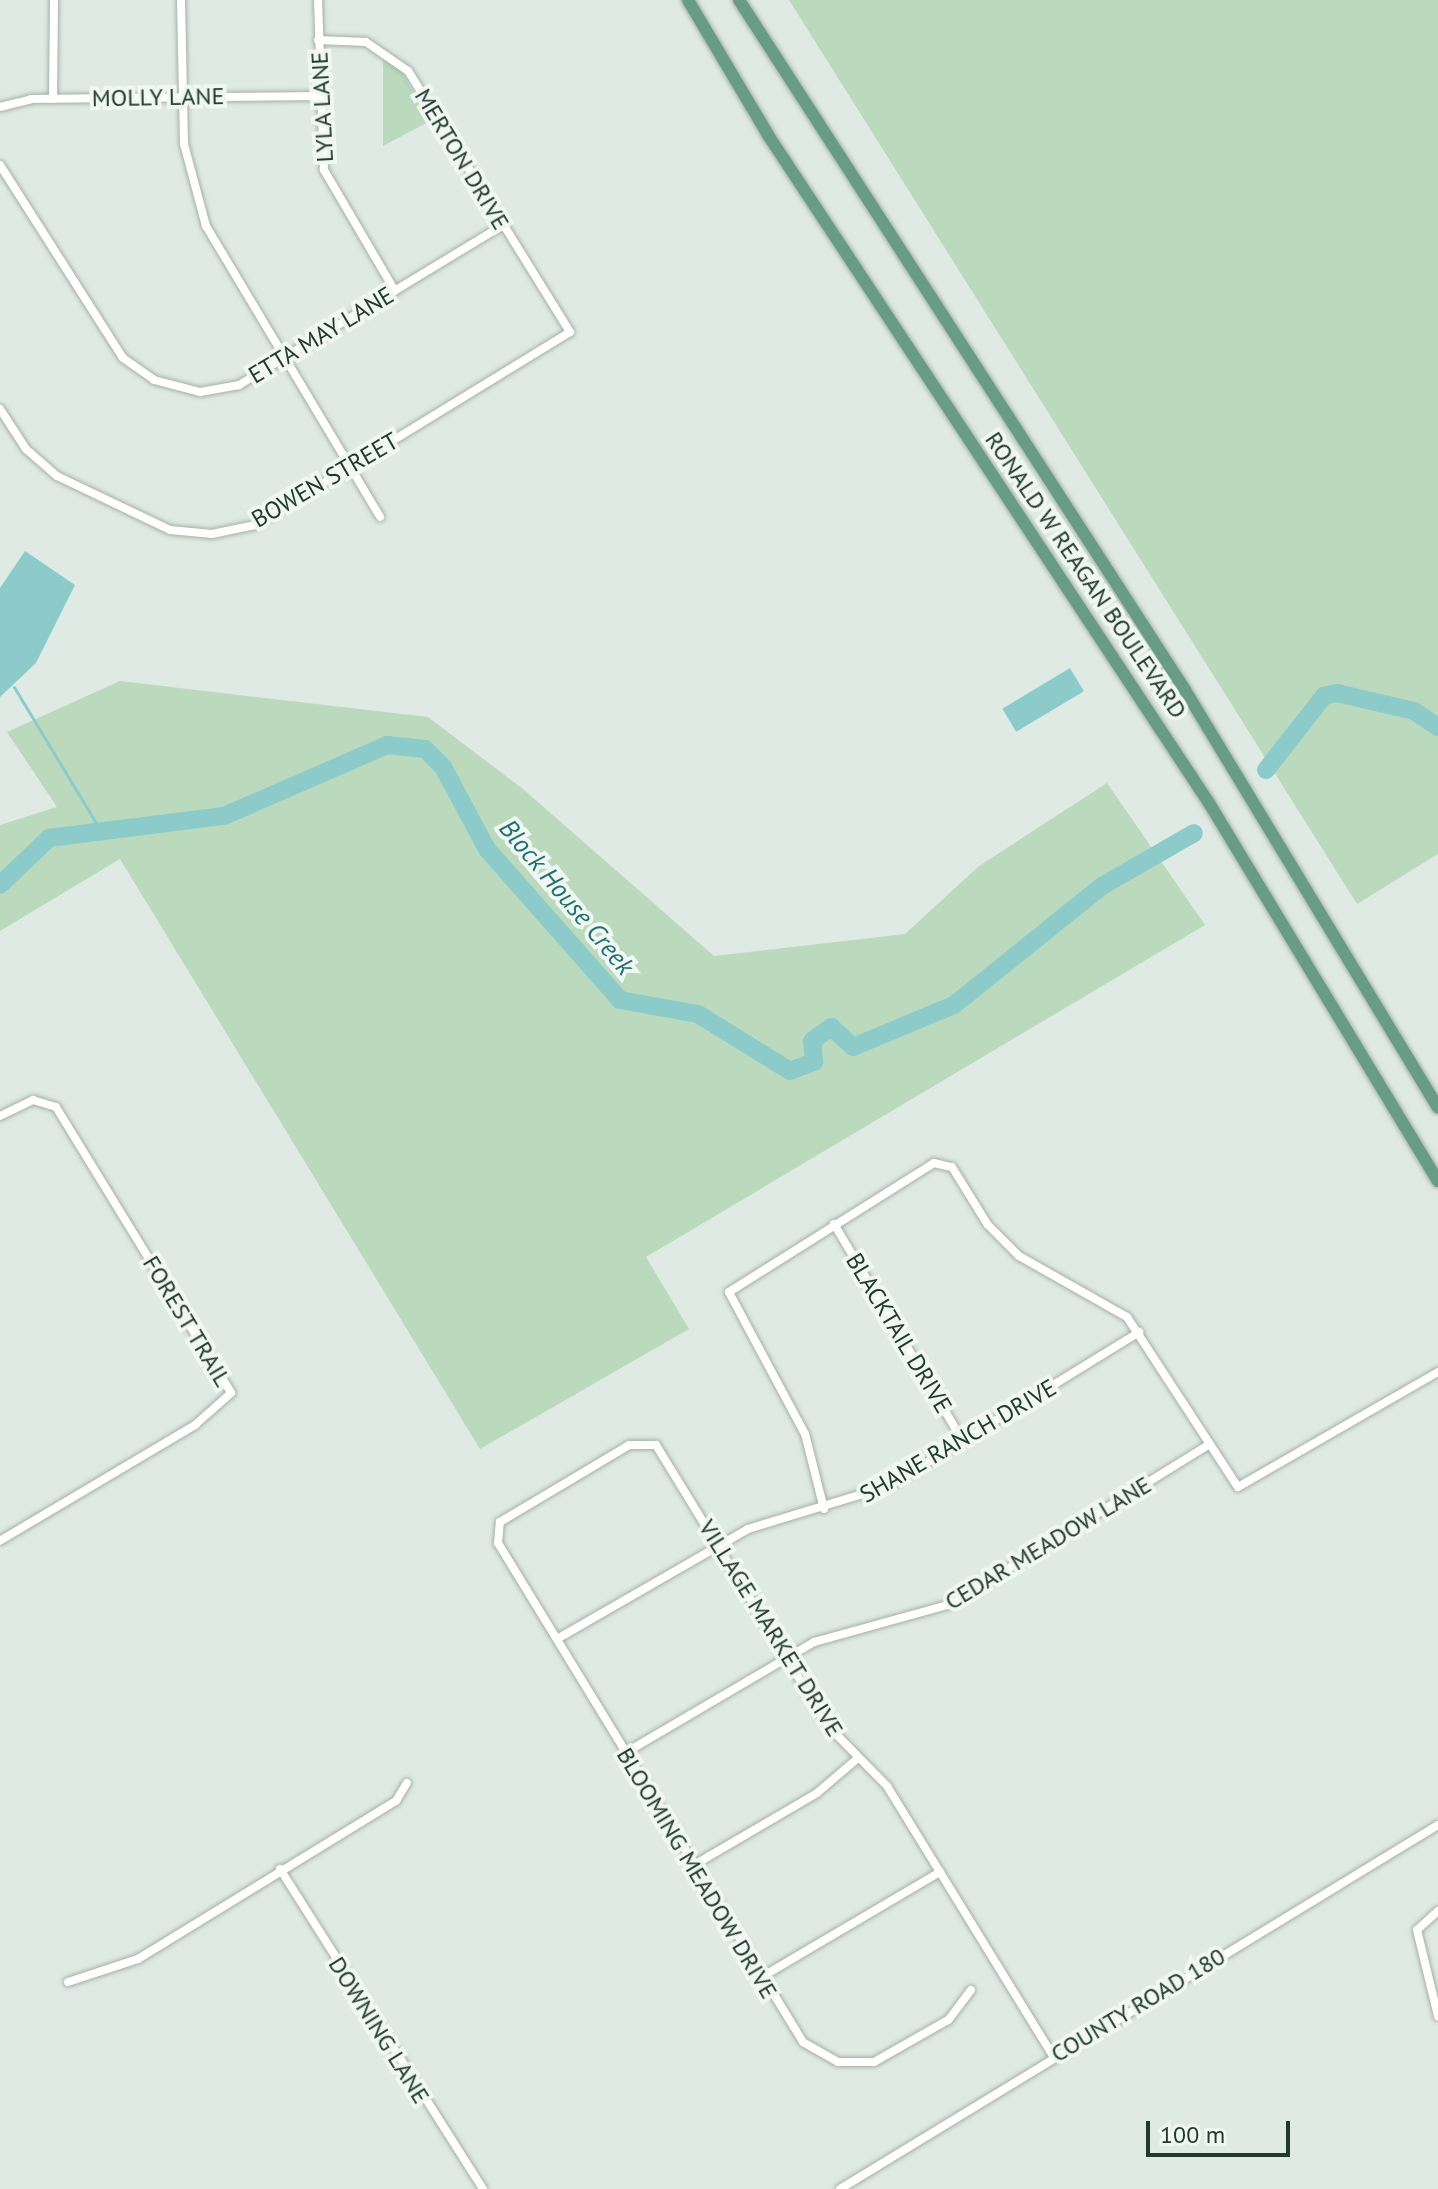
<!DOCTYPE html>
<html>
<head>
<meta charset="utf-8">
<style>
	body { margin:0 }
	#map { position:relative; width:1438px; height:2189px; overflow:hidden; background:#e0eae4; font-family:"PT Sans",sans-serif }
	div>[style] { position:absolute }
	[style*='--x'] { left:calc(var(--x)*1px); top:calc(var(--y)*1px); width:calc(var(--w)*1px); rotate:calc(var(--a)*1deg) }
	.green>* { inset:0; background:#bad9bd }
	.water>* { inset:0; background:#8ccbca; transform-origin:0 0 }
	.stream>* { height:3px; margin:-1.5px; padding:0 1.5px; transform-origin:1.5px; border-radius:1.5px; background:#8ccbca }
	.river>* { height:18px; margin:-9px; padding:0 9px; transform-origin:9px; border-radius:9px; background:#8ccbca }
	.roads { filter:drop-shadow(0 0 2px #a3b1aa) drop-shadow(0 0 2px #a3b1aa) }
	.minor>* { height:8px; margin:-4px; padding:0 4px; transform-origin:4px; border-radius:4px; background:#fff }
	.primary>* { height:12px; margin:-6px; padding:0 6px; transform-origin:6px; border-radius:6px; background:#689c86 }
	span { translate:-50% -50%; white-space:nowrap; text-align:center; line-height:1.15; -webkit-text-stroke:8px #f0f7f2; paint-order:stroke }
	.street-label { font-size:24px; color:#22392f }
	.water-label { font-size:26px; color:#216f6f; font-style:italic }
	.scale { position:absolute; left:1146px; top:2121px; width:144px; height:36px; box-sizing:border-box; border:4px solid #22392f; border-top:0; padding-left:10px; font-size:24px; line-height:28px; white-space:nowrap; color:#22392f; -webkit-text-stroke:6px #f0f7f2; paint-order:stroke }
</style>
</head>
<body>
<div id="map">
	<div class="green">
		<div style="clip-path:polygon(789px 0,1438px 0,1438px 854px,1357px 904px)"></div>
		<div style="clip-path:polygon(383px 56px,401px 71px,430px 121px,383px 146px)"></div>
		<div style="clip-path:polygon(120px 681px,428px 717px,523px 789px,714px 956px,905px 934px,979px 866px,1107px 783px,1205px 925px,646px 1257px,689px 1329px,480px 1449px,120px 859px,0 931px,0 825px,57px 807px,7px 732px)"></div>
	</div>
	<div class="water">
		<div style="clip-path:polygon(25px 551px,75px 585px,36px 663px,0 697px,0 588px)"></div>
		<div style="left:1070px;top:668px;width:27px;height:79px;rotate:59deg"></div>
	</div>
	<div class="stream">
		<div style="--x:14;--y:687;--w:162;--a:58.9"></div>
	</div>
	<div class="river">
		<div style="--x:1266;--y:770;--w:94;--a:-51.9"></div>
		<div style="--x:1324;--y:696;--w:13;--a:-13"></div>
		<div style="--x:1337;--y:693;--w:79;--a:13.2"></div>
		<div style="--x:1414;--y:711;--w:29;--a:34"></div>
		<div style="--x:0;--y:885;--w:68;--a:-43.8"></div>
		<div style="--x:49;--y:838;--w:176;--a:-7.2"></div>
		<div style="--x:224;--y:816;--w:178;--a:-23.5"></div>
		<div style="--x:387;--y:745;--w:38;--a:6"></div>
		<div style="--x:425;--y:749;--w:25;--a:45"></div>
		<div style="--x:443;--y:767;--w:93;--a:61.8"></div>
		<div style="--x:487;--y:849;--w:201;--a:48.6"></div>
		<div style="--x:620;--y:1000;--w:79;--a:10.2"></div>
		<div style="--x:698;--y:1014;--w:108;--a:31.8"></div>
		<div style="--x:790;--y:1071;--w:26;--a:-21"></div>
		<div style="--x:814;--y:1062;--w:21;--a:-95"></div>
		<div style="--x:812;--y:1041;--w:24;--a:-36"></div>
		<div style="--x:831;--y:1027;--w:30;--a:42"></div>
		<div style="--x:853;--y:1047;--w:109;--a:-22.6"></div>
		<div style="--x:954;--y:1005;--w:190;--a:-38.8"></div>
		<div style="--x:1102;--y:886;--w:106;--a:-29.9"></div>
	</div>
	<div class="roads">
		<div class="minor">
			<div style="--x:181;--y:0;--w:144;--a:88.8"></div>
			<div style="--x:184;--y:144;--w:85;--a:75"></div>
			<div style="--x:206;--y:226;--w:339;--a:59.1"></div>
			<div style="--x:318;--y:0;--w:170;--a:88"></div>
			<div style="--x:324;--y:170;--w:140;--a:59.6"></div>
			<div style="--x:53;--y:99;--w:99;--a:-89.4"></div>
			<div style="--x:0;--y:107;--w:32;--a:-14"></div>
			<div style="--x:31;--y:99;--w:286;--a:-0.6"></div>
			<div style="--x:0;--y:165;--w:229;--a:57.5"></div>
			<div style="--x:123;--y:358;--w:38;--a:35"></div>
			<div style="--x:154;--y:380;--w:48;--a:14.6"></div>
			<div style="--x:200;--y:392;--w:40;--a:-10"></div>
			<div style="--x:239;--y:385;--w:307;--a:-31.2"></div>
			<div style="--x:0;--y:409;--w:48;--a:57"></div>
			<div style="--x:26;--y:449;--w:41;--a:41.1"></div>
			<div style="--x:57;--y:476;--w:125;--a:25.5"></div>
			<div style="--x:170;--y:530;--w:42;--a:5.4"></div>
			<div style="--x:212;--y:534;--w:44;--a:-11.8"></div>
			<div style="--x:255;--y:525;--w:369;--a:-31.5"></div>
			<div style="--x:570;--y:332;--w:307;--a:-121.8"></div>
			<div style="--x:408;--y:71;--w:51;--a:-145.4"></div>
			<div style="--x:366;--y:42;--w:48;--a:-177.6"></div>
			<div style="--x:0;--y:1116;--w:37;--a:-26"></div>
			<div style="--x:33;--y:1100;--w:24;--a:17"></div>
			<div style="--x:56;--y:1107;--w:335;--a:58.5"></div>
			<div style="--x:231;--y:1393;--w:48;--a:138.4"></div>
			<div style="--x:195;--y:1425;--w:227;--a:149.3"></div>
			<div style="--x:834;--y:1224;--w:252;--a:59.3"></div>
			<div style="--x:824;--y:1509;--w:77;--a:-104.2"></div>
			<div style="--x:805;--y:1434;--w:161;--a:-118.2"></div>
			<div style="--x:729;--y:1292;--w:242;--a:-32.2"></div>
			<div style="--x:934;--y:1163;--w:18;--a:13"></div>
			<div style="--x:952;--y:1167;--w:68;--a:58.2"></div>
			<div style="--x:988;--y:1225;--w:44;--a:45"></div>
			<div style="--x:1019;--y:1256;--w:124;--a:29.5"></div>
			<div style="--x:1127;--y:1317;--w:203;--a:56.9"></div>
			<div style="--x:1238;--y:1487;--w:231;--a:-29.9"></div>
			<div style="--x:557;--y:1639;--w:220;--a:-29.9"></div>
			<div style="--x:748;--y:1529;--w:147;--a:-17"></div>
			<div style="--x:889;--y:1486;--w:294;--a:-31.6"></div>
			<div style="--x:625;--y:1753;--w:219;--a:-30.4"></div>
			<div style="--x:814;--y:1642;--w:142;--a:-15.5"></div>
			<div style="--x:951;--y:1604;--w:302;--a:-31.7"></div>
			<div style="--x:694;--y:1865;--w:143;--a:-30.3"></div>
			<div style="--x:817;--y:1793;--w:54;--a:-40.5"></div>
			<div style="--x:280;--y:1869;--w:379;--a:57.6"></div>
			<div style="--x:1438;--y:1911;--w:28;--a:138"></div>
			<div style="--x:1417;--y:1930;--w:89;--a:76.3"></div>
			<div style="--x:760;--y:1978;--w:209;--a:-30.5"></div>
			<div style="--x:68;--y:1982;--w:74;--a:-18.2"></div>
			<div style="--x:138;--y:1959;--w:303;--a:-31.5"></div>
			<div style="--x:396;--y:1801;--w:21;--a:-59"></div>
			<div style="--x:971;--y:1990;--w:38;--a:127"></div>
			<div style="--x:948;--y:2020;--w:85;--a:150.4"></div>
			<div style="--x:874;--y:2062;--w:36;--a:180"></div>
			<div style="--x:838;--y:2062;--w:40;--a:-150.3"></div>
			<div style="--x:803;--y:2042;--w:585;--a:-121.43"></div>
			<div style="--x:498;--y:1543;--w:21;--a:-85"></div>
			<div style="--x:500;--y:1522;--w:150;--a:-30.8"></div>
			<div style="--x:629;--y:1445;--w:27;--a:0"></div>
			<div style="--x:656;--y:1445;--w:331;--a:58.5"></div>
			<div style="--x:829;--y:1727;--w:83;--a:45.5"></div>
			<div style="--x:887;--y:1786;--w:317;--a:58.4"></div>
			<div style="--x:840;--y:2189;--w:700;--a:-31.33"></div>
		</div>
		<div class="primary">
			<div style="--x:688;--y:0;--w:157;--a:59.3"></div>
			<div style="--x:768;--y:135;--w:800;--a:56.57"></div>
			<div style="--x:1209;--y:803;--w:442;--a:58.8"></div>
			<div style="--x:739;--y:0;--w:822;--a:57.12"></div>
			<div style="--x:1185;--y:690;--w:488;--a:58.8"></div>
		</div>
	</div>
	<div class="street-label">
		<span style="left:158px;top:97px;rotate:-1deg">MOLLY LANE</span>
		<span style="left:322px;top:107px;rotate:-93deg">LYLA LANE</span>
		<span style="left:462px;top:159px;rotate:59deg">MERTON DRIVE</span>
		<span style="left:321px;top:335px;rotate:-31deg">ETTA MAY LANE</span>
		<span style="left:325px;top:480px;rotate:-30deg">BOWEN STREET</span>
		<span style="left:1086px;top:575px;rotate:56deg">RONALD W REAGAN BOULEVARD</span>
		<span style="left:187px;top:1321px;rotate:59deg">FOREST TRAIL</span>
		<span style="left:899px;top:1333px;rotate:59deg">BLACKTAIL DRIVE</span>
		<span style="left:958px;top:1441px;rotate:-30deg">SHANE RANCH DRIVE</span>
		<span style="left:1048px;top:1543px;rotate:-31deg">CEDAR MEADOW LANE</span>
		<span style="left:771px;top:1628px;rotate:58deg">VILLAGE MARKET DRIVE</span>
		<span style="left:697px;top:1873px;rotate:59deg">BLOOMING MEADOW DRIVE</span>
		<span style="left:1138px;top:2005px;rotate:-31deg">COUNTY ROAD 180</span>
		<span style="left:379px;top:2030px;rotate:58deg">DOWNING LANE</span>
	</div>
	<div class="water-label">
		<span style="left:567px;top:897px;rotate:50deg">Block House Creek</span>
	</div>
	<div class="scale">100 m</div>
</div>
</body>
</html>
